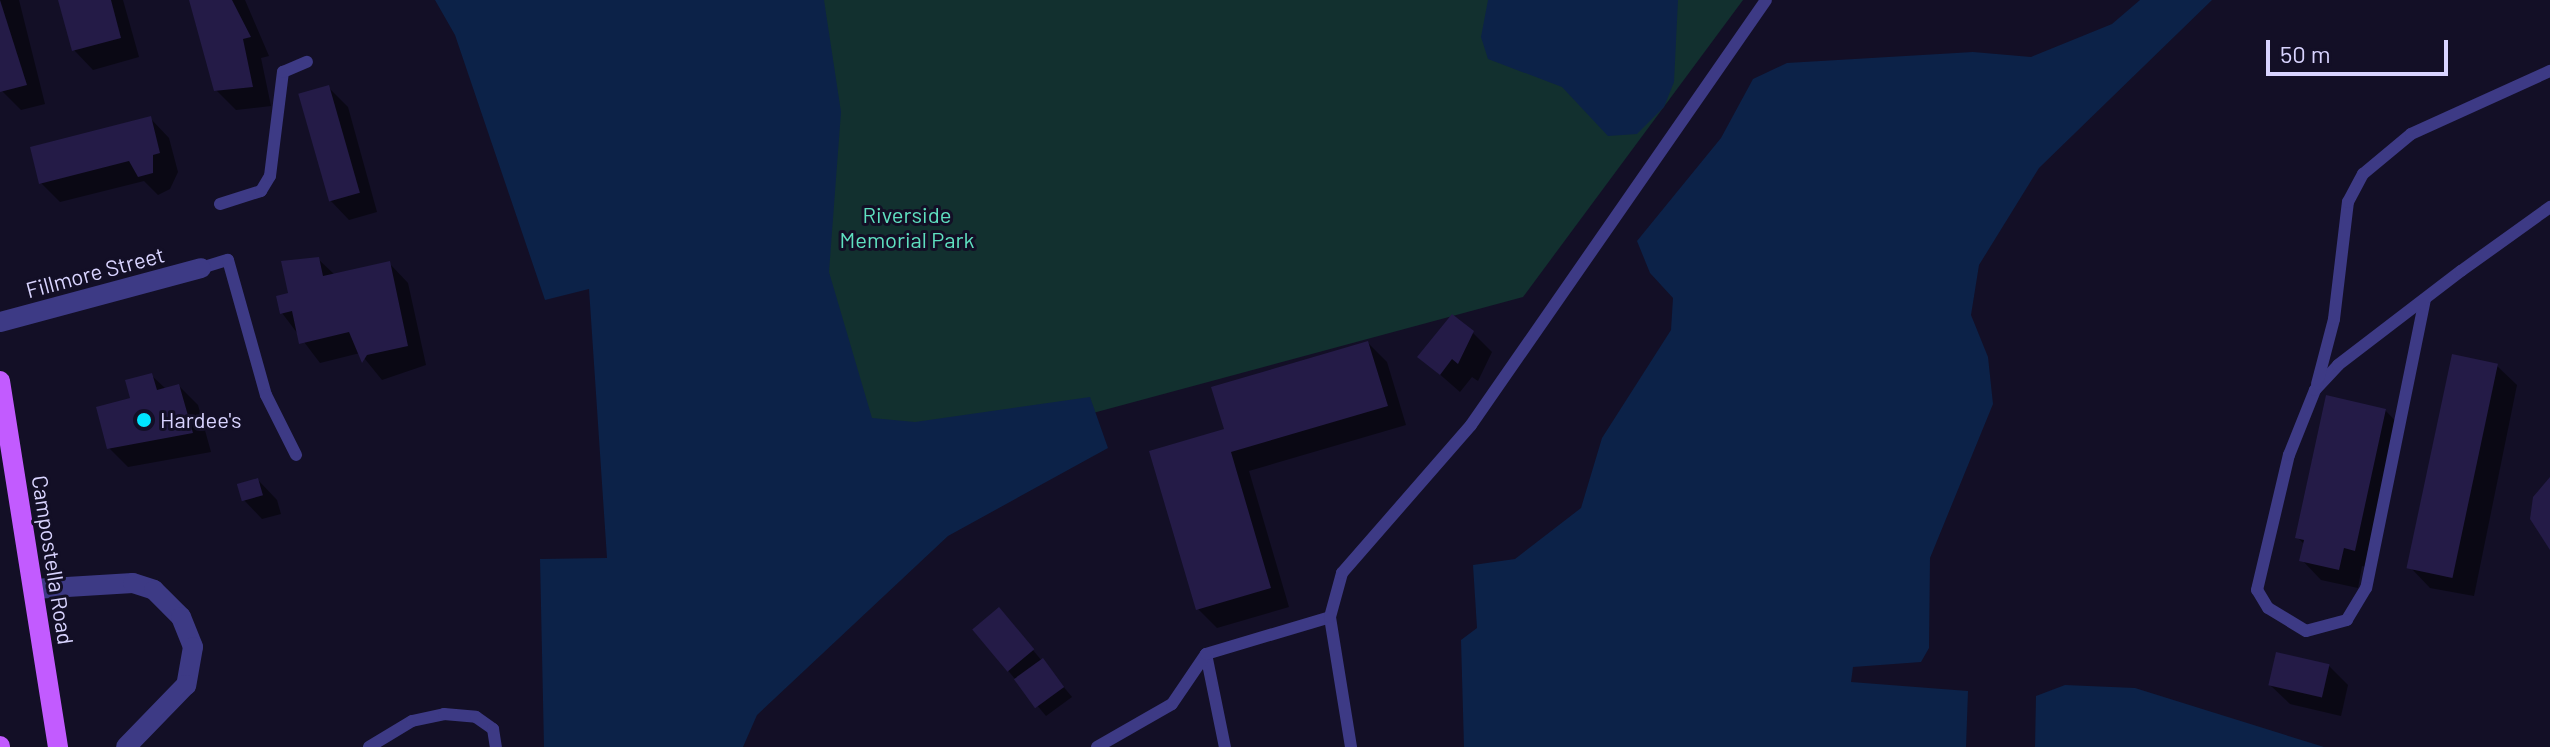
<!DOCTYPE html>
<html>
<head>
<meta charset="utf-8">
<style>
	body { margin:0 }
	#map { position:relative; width:2550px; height:747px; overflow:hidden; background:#130f26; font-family:Barlow,sans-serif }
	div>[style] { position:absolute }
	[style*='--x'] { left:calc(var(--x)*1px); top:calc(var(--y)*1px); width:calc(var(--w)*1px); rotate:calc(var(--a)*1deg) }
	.green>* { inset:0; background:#12302f }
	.water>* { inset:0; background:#0c2248 }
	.shadow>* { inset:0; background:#0007 }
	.building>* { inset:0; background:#241b47; transform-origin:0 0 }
	.lane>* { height:12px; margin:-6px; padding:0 6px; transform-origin:6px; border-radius:6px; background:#3d3a85 }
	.street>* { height:20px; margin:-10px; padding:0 10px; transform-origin:10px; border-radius:10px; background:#3d3a85 }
	.primary>* { height:20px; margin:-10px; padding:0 10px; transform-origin:10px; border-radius:10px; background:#c25bff }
	.dots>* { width:22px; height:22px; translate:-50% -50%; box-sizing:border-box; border:4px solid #130f26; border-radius:50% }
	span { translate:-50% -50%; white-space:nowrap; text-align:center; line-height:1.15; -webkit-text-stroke:6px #130f26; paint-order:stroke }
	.park-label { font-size:22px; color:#5fe0c0 }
	.street-label { font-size:22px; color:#d9d4ff }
	.poi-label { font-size:22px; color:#d9d4ff }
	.left { translate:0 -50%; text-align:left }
	.scale { position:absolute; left:2266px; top:40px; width:182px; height:36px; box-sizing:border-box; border:4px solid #d9d4ff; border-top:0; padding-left:10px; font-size:24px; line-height:28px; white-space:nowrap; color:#d9d4ff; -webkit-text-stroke:6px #130f26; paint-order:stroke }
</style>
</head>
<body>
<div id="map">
	<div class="green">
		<div style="clip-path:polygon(606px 0,1743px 0,1523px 297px,734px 510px)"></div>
	</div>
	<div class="water">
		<div style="clip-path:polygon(435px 0,824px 0,841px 112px,829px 272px,872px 418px,915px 422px,1090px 397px,1108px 448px,948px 536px,757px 715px,743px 747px,544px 747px,540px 559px,607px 558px,589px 289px,545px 300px,455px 35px)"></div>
		<div style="clip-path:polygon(1488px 0,1678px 0,1674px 82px,1664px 107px,1637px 134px,1608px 136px,1562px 87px,1488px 59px,1481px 37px)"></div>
		<div style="clip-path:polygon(2140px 0,2212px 0,2039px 168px,1979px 265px,1971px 315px,1988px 357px,1993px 404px,1930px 558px,1929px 648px,1921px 662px,1853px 667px,1851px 682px,1968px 691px,1966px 747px,1464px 747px,1461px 640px,1477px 628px,1473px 565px,1515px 559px,1581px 508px,1602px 438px,1671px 330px,1673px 298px,1650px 273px,1637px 241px,1721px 138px,1753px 79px,1787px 63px,1973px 52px,2031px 57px,2112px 24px)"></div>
		<div style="clip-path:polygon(2065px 685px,2135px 688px,2324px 747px,2035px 747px,2036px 696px)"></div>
	</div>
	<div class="shadow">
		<div style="clip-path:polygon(0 0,19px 0,45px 104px,21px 110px,2px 91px)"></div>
		<div style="clip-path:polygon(60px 0,123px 0,139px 57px,93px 70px,74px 50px)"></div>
		<div style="clip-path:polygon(194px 0,245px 0,269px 56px,261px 58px,271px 106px,236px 110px,216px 90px)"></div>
		<div style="clip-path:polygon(329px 88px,348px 107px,377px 212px,349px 220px,330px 200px)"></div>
		<div style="clip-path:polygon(150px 118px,169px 138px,178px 172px,170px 189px,158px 195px,144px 181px,60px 202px,41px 183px)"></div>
		<div style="clip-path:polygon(318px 259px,335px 275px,389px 263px,408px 283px,426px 365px,382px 380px,360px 353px,320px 363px,282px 313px)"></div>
		<div style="clip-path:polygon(1473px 333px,1492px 352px,1478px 381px,1472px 377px,1460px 392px,1420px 357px)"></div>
		<div style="clip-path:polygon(1368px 343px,1387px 362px,1406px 425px,1249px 471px,1289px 607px,1217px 628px,1198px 609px,1226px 430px)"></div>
		<div style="clip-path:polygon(2497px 366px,2517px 385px,2474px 596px,2430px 588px,2411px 568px)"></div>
		<div style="clip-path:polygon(151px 375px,166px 389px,179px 386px,198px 405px,211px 452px,128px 467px,109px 448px)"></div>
		<div style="clip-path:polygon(2385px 410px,2404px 430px,2374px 569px,2362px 566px,2358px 588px,2321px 580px,2302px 560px,2305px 545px,2297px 537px)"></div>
		<div style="clip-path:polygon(258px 480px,277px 500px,281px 514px,262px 519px,243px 499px)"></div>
		<div style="clip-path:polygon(1008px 620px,1072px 697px,1046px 716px,974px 630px)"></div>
		<div style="clip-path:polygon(2329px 666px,2348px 685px,2341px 716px,2290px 704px,2270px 685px)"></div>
	</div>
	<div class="building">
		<div style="clip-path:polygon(0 0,27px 85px,0 92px)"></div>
		<div style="clip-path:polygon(58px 0,111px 0,121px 38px,72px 51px)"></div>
		<div style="clip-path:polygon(189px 0,232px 0,251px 37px,243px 39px,253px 87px,214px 91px)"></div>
		<div style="left:329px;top:85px;width:112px;height:32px;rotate:74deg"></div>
		<div style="clip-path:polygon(151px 116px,160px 153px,153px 155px,153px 173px,138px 177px,129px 161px,39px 184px,30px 147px)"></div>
		<div style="clip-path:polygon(319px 257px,323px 276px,390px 261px,408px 346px,367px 355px,362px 363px,349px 332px,299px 344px,292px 311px,280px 314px,276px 296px,288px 293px,281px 261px)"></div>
		<div style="clip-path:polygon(1452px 314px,1474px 331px,1458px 364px,1452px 359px,1440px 375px,1417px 357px)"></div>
		<div style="clip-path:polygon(1368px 341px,1388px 406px,1231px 452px,1271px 588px,1196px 610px,1149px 451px,1224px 429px,1211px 387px)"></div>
		<div style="left:2452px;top:354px;width:47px;height:219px;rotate:12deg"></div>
		<div style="clip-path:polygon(152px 373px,157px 390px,179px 384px,193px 433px,107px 449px,96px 407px,130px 398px,125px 380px)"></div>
		<div style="clip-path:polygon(2326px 395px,2386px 409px,2355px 551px,2344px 548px,2339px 570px,2299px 561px,2304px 540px,2295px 538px)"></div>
		<div style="clip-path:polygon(2550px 477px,2550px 550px,2530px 519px,2533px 497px)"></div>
		<div style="left:258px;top:478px;width:18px;height:22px;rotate:74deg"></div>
		<div style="left:999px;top:607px;width:55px;height:35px;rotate:50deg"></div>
		<div style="left:2276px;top:652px;width:55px;height:34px;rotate:13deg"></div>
		<div style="left:1043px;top:658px;width:36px;height:36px;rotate:54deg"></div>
	</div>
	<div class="lane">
		<div style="--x:220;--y:204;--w:43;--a:-17.6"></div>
		<div style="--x:261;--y:191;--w:17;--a:-59"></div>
		<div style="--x:270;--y:176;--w:105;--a:-82.9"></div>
		<div style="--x:283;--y:72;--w:26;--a:-23"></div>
		<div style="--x:201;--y:268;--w:28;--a:-17"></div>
		<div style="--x:228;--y:260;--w:140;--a:74.3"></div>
		<div style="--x:266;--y:395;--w:67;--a:63.4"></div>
		<div style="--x:2425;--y:299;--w:295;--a:101.5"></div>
		<div style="--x:2366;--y:588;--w:37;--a:121"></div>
		<div style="--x:2347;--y:620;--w:42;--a:165"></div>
		<div style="--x:2306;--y:631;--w:44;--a:-148.8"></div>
		<div style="--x:2268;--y:608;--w:21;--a:-121"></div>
		<div style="--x:2257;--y:590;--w:139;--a:-76.7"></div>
		<div style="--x:2289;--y:455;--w:70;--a:-68.2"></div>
		<div style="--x:2315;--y:390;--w:34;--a:-47"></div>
		<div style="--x:2338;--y:365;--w:155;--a:-37.4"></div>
		<div style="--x:2461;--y:271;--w:110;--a:-35.7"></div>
		<div style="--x:2317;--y:384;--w:67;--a:-75.3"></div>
		<div style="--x:2334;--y:319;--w:118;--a:-83.2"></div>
		<div style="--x:2348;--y:202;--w:32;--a:-62"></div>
		<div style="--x:2363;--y:174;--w:62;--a:-39.8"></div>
		<div style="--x:2411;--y:134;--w:153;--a:-24.4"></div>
		<div style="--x:1206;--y:654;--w:95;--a:78.5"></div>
		<div style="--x:369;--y:747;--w:50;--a:-31.2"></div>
		<div style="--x:412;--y:721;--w:33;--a:-12"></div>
		<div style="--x:444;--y:714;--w:32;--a:5"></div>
		<div style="--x:476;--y:717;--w:21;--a:35"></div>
		<div style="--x:493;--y:729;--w:18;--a:81"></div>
		<div style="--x:1097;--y:747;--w:86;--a:-29.8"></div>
		<div style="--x:1172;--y:704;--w:60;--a:-55.8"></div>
		<div style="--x:1206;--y:654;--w:129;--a:-16.6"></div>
		<div style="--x:1351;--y:747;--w:132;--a:-99.2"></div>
		<div style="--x:1330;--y:617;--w:46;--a:-74.7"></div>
		<div style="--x:1342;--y:573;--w:196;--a:-48.9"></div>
		<div style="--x:1471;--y:425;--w:517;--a:-55.23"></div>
	</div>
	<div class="street">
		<div style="--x:0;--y:322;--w:208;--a:-15"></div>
		<div style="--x:34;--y:589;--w:99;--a:-3.5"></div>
		<div style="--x:133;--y:583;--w:22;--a:18"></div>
		<div style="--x:154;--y:590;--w:38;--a:45"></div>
		<div style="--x:181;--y:617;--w:32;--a:68"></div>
		<div style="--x:193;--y:647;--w:39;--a:100"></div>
		<div style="--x:186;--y:685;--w:86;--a:134.1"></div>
	</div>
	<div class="primary">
		<div style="--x:0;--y:381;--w:371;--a:81"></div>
		<div style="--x:0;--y:746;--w:1;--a:90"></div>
	</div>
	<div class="dots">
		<div style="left:144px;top:420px;background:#00e5ff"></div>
	</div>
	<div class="park-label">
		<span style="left:907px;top:227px">Riverside<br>Memorial Park</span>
	</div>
	<div class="street-label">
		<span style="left:95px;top:272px;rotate:-15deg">Fillmore Street</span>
		<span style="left:53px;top:560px;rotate:81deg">Campostella Road</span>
	</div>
	<div class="poi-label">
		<span class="left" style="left:160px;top:420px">Hardee's</span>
	</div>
	<div class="scale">50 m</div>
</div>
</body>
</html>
